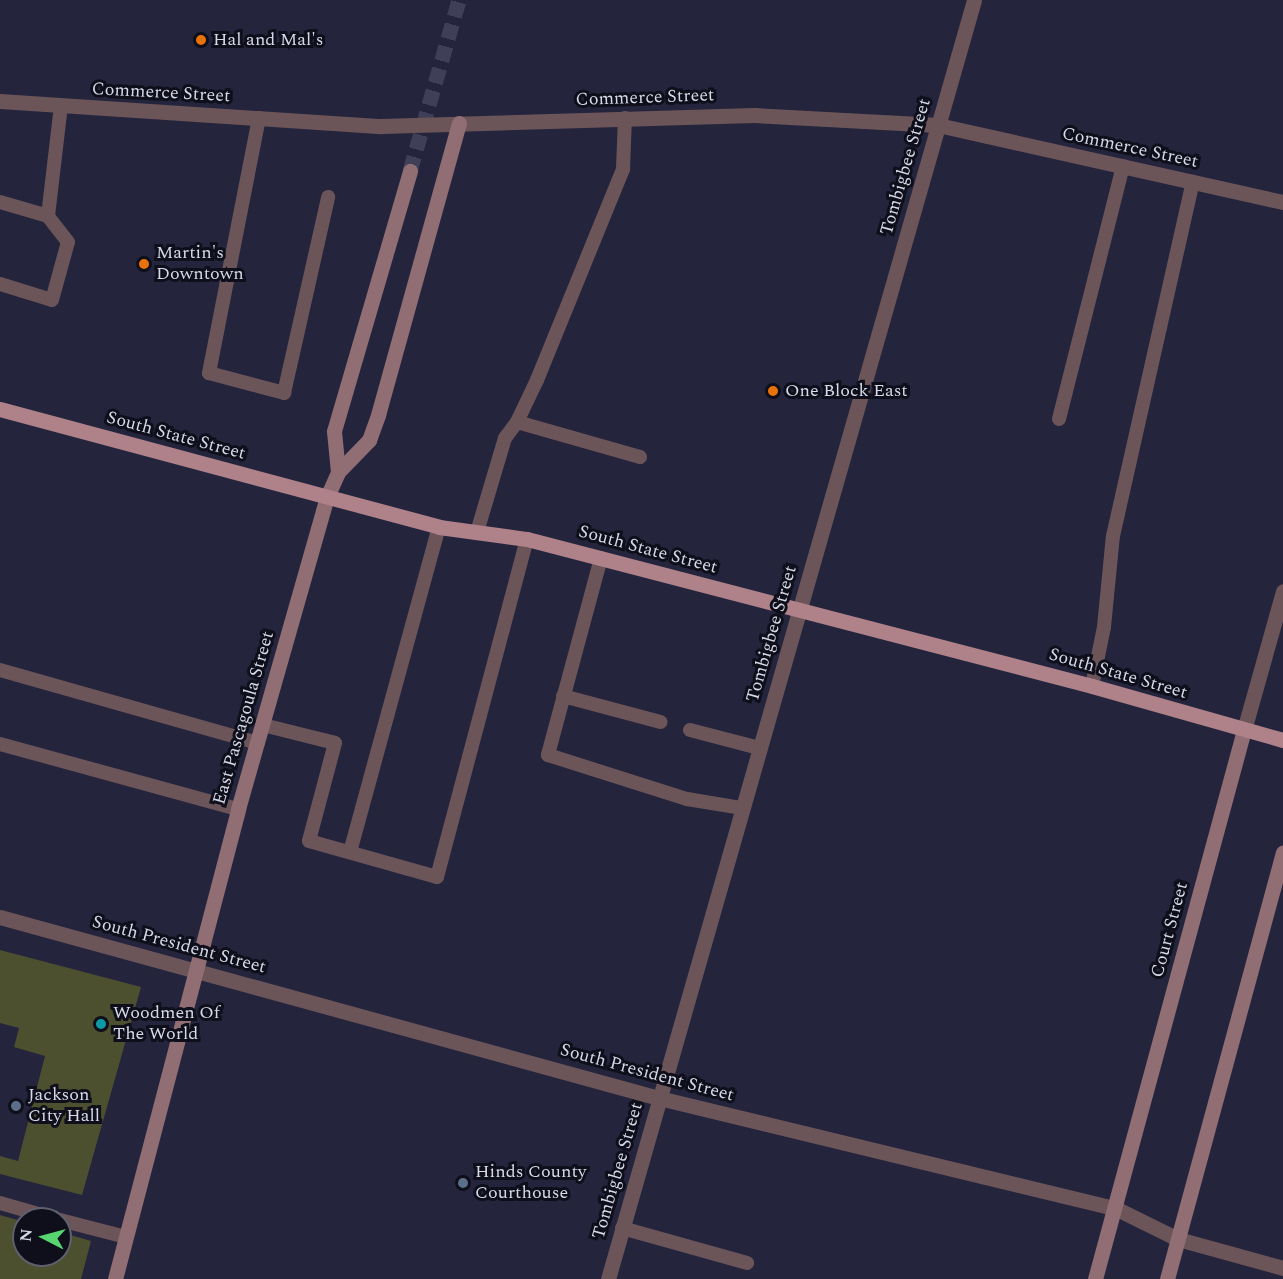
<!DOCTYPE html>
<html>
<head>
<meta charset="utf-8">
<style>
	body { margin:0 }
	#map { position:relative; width:1283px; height:1279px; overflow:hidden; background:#24243d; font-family:Spectral,serif }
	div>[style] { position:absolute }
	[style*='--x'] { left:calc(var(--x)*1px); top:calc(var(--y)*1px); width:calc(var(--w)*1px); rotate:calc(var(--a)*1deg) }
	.green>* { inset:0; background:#4d502f }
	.secondary-tunnel>* { height:15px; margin-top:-7.5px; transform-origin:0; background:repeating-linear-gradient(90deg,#3f3f57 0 15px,transparent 0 23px) }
	.lane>* { height:14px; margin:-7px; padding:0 7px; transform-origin:7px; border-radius:7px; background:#6b5559 }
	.street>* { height:15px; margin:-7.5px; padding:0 7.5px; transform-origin:7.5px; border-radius:7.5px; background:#6b5559 }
	.secondary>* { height:15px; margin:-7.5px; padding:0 7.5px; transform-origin:7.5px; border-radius:7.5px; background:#916e74 }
	.primary>* { height:15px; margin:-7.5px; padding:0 7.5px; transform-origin:7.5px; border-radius:7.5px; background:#af828a }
	.dots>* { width:16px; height:16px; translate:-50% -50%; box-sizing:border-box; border:3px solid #0e0f1a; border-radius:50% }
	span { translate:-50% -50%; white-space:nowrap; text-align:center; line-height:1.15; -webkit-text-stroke:6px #0e0f1a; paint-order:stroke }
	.poi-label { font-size:18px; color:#d7d9e9 }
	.left { translate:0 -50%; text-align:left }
	.street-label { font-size:18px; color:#d7d9e9 }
	.north { position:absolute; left:12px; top:1207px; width:60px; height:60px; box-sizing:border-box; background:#0e0f1a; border:2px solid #5e606d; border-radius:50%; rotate:276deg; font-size:16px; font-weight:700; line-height:24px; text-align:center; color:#d7d9e9 }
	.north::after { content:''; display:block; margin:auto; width:21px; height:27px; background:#57d570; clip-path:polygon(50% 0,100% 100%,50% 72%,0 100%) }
</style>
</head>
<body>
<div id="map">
	<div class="green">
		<div style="clip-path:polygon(0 950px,141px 987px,82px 1195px,0 1174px,0 1156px,18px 1161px,45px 1056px,14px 1047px,19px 1028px,0 1023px)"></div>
		<div style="clip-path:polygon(0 1215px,24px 1222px,24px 1255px,60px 1255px,60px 1232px,91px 1241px,81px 1279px,0 1279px)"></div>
	</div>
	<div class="secondary-tunnel">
		<div style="--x:410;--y:171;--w:178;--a:-74"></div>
	</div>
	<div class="lane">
		<div style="--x:259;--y:118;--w:260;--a:101.1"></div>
		<div style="--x:209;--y:373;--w:78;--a:14.9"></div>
		<div style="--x:284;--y:393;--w:201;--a:-77.3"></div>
		<div style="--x:0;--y:202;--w:50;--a:16.3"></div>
		<div style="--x:0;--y:284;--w:54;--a:17.1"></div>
		<div style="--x:52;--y:300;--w:60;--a:-74.6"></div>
		<div style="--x:68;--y:242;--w:33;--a:-128"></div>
		<div style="--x:48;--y:216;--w:111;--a:-83.3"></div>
		<div style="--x:1059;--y:419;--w:261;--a:-75.8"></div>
		<div style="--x:517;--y:422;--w:47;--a:-64.5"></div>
		<div style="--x:537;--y:380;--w:228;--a:-67.8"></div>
		<div style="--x:623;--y:169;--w:51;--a:-87.8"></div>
		<div style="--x:477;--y:532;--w:98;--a:-73.4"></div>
		<div style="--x:505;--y:438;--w:20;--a:-53"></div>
		<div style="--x:517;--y:422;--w:128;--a:15.9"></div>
		<div style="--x:601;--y:558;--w:204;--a:105.1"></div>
		<div style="--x:548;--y:755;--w:146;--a:17.6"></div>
		<div style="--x:687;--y:799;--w:56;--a:9.3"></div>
		<div style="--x:0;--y:670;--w:268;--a:15.8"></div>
		<div style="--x:1092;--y:686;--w:60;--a:-78.5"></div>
		<div style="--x:1104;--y:627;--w:91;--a:-84.4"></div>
		<div style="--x:1113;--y:536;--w:363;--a:-77.3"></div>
		<div style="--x:563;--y:696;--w:101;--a:14.9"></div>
		<div style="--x:263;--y:725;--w:74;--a:14"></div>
		<div style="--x:335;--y:743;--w:101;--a:104.9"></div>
		<div style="--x:309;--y:841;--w:133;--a:15.7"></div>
		<div style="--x:437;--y:877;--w:350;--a:-75.1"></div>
		<div style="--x:690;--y:730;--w:71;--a:14.6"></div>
		<div style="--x:0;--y:744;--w:247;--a:15.3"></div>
		<div style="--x:350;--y:852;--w:337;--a:-74.7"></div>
		<div style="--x:0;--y:1203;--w:58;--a:15.9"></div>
		<div style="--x:60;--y:1220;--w:68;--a:14.4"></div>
		<div style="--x:622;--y:1228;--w:130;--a:15.6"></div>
	</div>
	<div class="street">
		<div style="--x:0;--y:101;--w:382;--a:3.8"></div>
		<div style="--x:381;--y:126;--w:373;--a:-1.7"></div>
		<div style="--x:754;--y:115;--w:184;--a:3.1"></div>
		<div style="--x:938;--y:125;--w:353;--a:12.6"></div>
		<div style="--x:1244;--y:730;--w:144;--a:-74.3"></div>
		<div style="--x:0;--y:917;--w:683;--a:15.36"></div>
		<div style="--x:659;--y:1098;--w:469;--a:13.6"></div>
		<div style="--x:1115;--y:1208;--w:70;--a:26.2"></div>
		<div style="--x:1178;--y:1239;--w:109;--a:15.4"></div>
		<div style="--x:608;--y:1279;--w:1330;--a:-74.03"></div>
	</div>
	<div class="secondary">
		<div style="--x:338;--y:472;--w:45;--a:-45.9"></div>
		<div style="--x:369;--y:440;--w:27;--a:-70"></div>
		<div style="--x:378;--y:415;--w:303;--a:-74.5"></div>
		<div style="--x:115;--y:1279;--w:486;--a:-75.3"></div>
		<div style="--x:238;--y:809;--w:324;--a:-74.1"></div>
		<div style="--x:327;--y:497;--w:27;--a:-66"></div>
		<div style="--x:338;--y:472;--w:41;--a:-95.6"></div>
		<div style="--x:334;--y:431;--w:271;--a:-73.7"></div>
		<div style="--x:1095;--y:1279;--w:569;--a:-74.82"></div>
		<div style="--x:1167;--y:1279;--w:442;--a:-74.8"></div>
	</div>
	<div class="primary">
		<div style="--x:0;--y:409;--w:455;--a:15"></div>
		<div style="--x:439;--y:527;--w:89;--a:7.8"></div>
		<div style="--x:527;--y:539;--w:584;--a:14.58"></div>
		<div style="--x:1092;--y:686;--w:198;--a:15.8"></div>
	</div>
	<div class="dots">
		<div style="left:201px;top:40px;background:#e8710a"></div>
		<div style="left:144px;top:264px;background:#e8710a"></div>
		<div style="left:773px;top:391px;background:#e8710a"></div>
		<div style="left:101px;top:1024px;background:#0f9aa8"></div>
		<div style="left:16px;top:1106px;background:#5c6f8a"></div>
		<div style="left:463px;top:1183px;background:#5c6f8a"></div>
	</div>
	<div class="poi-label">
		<span class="left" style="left:213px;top:40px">Hal and Mal's</span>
		<span class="left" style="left:156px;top:264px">Martin's<br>Downtown</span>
		<span class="left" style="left:785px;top:391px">One Block East</span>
		<span class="left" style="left:113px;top:1024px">Woodmen Of<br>The World</span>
		<span class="left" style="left:28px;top:1106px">Jackson<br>City Hall</span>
		<span class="left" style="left:475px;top:1183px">Hinds County<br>Courthouse</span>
	</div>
	<div class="street-label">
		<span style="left:161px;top:93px;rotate:3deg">Commerce Street</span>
		<span style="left:645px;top:98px;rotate:-2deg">Commerce Street</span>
		<span style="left:1130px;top:148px;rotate:12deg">Commerce Street</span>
		<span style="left:906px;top:167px;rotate:-74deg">Tombigbee Street</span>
		<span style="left:176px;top:436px;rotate:15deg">South State Street</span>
		<span style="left:648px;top:550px;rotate:15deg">South State Street</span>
		<span style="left:772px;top:634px;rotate:-74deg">Tombigbee Street</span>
		<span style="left:1118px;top:674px;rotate:16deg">South State Street</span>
		<span style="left:244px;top:718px;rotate:-74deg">East Pascagoula Street</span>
		<span style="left:1170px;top:930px;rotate:-75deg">Court Street</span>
		<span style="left:179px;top:945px;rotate:15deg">South President Street</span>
		<span style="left:647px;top:1073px;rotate:15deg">South President Street</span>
		<span style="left:618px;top:1171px;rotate:-74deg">Tombigbee Street</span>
	</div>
	<div class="north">N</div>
</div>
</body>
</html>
